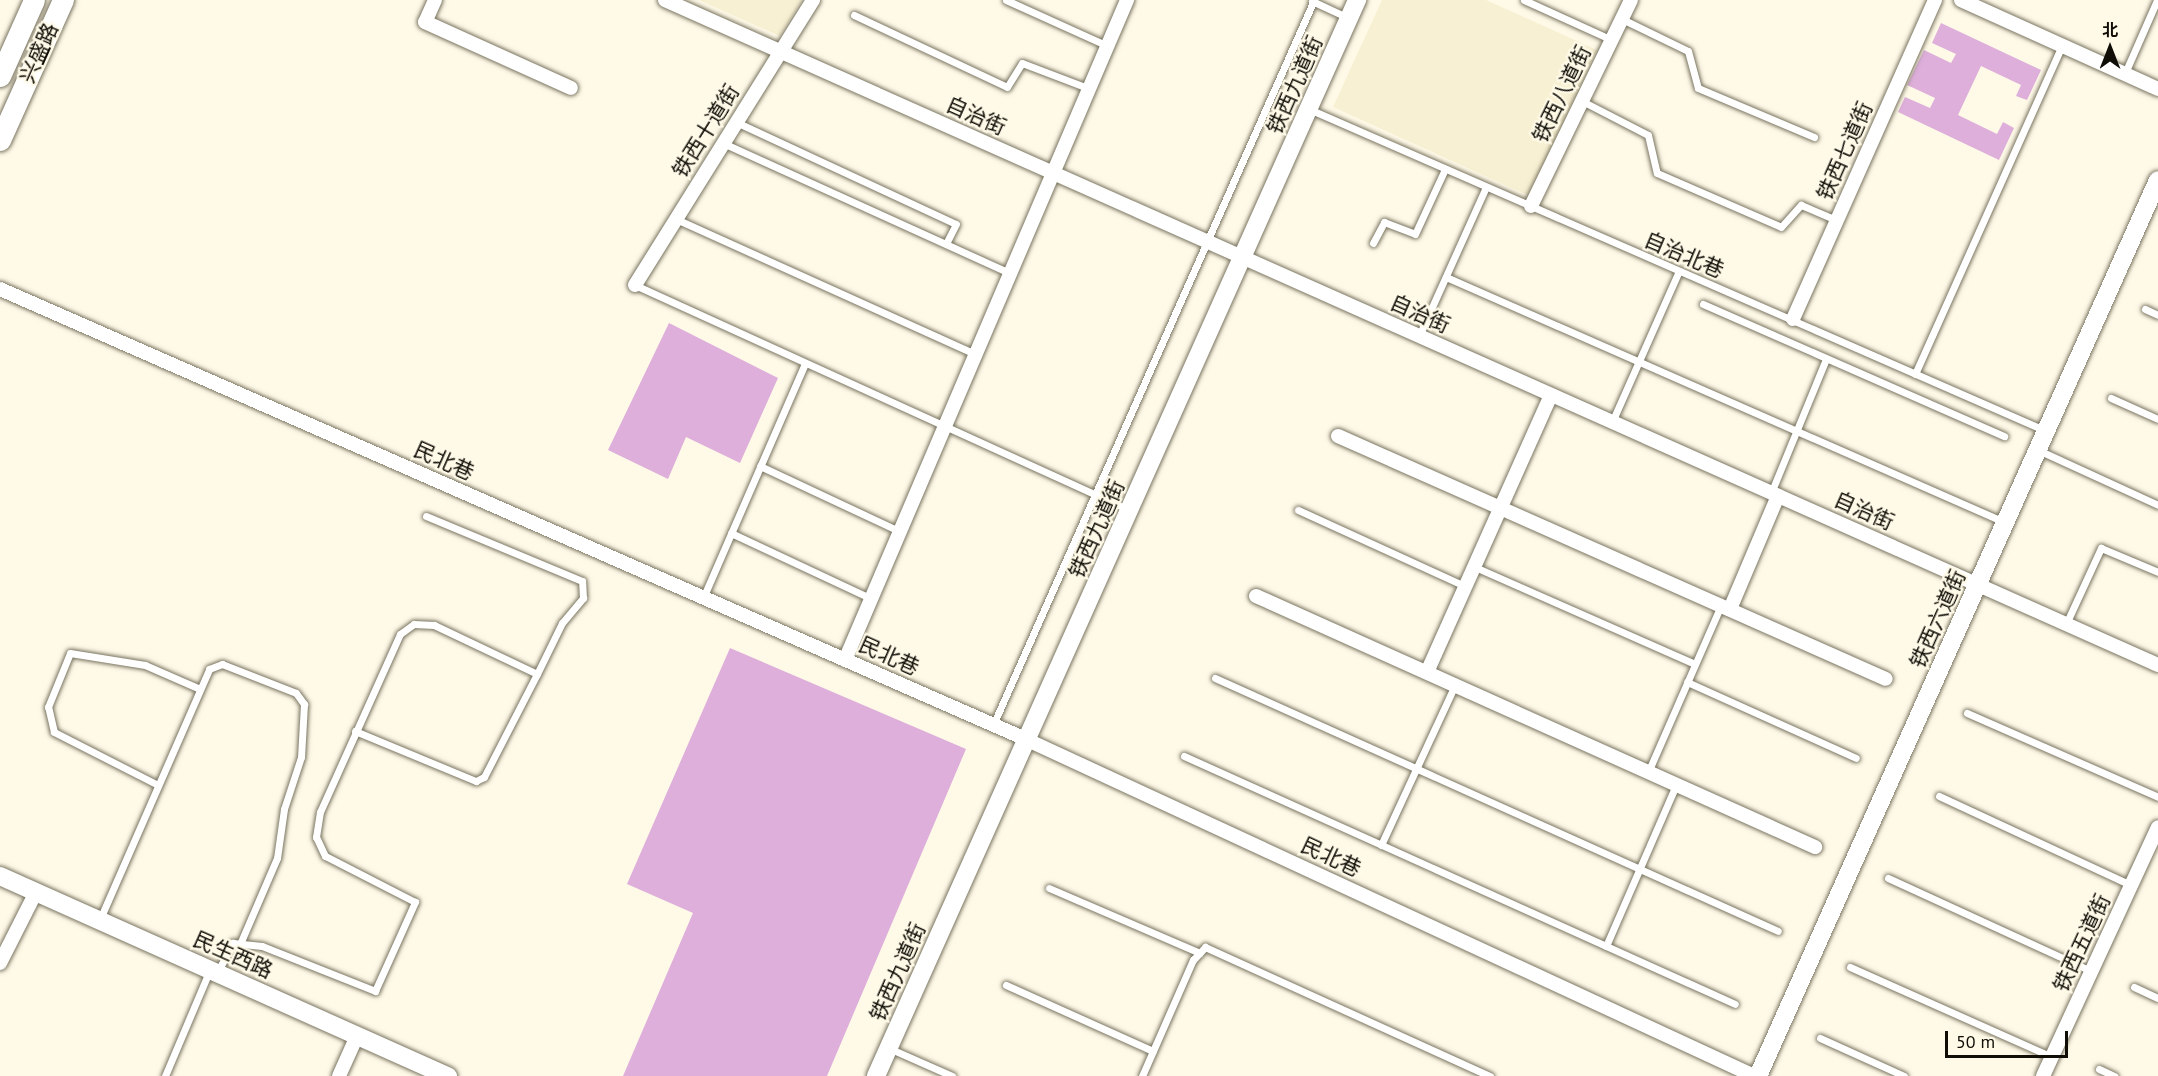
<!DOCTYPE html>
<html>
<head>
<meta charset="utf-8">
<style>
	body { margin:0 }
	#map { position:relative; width:2158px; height:1076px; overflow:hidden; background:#fffae8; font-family:"PT Sans","Noto Sans SC",sans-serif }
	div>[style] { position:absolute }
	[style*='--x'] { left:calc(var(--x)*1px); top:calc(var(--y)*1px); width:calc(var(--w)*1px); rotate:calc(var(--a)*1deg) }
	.built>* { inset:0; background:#f8f0d2 }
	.building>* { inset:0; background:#ddafda }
	.roads { filter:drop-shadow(0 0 2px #797460) drop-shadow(0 0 2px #797460) }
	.lane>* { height:7px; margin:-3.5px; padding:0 3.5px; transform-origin:3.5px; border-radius:3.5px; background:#fff }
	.street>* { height:14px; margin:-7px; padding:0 7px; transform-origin:7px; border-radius:7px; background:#fff }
	.secondary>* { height:18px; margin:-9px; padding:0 9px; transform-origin:9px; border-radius:9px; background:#fff }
	.primary>* { height:21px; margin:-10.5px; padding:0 10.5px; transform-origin:10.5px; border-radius:10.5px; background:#fff }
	span { translate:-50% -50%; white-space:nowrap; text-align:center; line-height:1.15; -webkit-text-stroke:4.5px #fffae8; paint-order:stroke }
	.street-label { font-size:21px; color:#0f0d06 }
	.north { position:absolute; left:2080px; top:18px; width:60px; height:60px; -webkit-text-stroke:4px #fffae8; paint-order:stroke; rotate:0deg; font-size:16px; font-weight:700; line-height:24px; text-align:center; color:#0f0d06 }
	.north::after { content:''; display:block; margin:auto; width:21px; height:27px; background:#0f0d06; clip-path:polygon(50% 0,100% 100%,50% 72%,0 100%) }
	.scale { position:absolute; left:1945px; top:1031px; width:123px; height:27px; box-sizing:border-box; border:3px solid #0f0d06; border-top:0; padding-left:8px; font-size:18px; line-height:21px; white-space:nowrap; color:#0f0d06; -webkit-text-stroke:4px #fffae8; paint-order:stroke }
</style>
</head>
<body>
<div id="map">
	<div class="built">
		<div style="clip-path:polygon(699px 0,802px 0,780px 36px)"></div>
		<div style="clip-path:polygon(1382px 0,1486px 0,1597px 50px,1530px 196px,1333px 107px)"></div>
	</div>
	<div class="building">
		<div style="clip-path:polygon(1941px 23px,2041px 70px,2027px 100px,2016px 96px,2021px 85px,1981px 66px,1958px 115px,1997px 134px,2003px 122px,2014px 128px,1999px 160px,1898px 112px,1905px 97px,1930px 108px,1935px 98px,1907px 85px,1924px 50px,1951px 63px,1956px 54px,1932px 43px)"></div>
		<div style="clip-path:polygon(669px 323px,778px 378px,740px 463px,686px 437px,668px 479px,608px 450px)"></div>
		<div style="clip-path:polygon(730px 648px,966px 749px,827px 1076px,623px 1076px,693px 913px,627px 884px)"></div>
	</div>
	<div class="roads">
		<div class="lane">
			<div style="--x:1006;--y:0;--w:112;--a:24.3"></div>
			<div style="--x:1524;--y:0;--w:97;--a:24.4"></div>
			<div style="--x:1312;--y:1;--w:40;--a:25"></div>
			<div style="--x:854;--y:15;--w:169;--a:25.2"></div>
			<div style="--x:1007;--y:87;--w:28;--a:-58"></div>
			<div style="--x:1022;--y:63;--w:73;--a:20.9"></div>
			<div style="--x:1622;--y:19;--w:73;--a:25.9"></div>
			<div style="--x:1688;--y:51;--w:38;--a:75"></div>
			<div style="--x:1698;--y:88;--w:126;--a:22.9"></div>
			<div style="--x:2125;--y:73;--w:80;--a:-66.3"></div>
			<div style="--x:1582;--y:101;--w:74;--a:27.3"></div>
			<div style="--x:1648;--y:135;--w:39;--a:77"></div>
			<div style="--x:1657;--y:173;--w:135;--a:23.5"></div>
			<div style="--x:1781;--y:227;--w:30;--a:-48"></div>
			<div style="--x:1801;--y:205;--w:39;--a:23"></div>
			<div style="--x:1309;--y:109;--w:802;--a:23.59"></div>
			<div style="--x:736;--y:122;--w:242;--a:24.9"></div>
			<div style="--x:956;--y:224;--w:22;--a:117"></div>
			<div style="--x:723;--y:143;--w:317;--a:24.4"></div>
			<div style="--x:676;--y:219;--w:330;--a:24.3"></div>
			<div style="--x:1373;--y:243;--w:24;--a:-62"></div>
			<div style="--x:1384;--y:222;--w:33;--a:21"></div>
			<div style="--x:1415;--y:234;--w:72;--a:-65.2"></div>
			<div style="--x:1446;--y:277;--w:609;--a:23.7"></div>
			<div style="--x:635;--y:285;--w:541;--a:24.48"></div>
			<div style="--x:1703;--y:304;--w:329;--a:23.7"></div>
			<div style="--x:2145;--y:309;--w:14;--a:25"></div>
			<div style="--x:1419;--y:336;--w:163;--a:-65.8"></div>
			<div style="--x:1915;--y:374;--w:359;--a:-65.9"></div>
			<div style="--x:2111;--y:398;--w:51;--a:24.1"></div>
			<div style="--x:1612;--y:422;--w:165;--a:-66.1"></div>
			<div style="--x:2038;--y:450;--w:132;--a:24.6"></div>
			<div style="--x:760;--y:466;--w:156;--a:25.1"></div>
			<div style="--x:1771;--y:493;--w:145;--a:-67.7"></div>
			<div style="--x:1298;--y:510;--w:183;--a:24.5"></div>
			<div style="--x:731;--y:533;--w:156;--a:25.1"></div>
			<div style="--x:1475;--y:567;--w:240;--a:23.8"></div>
			<div style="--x:703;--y:598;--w:256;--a:-66.5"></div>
			<div style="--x:2066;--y:624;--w:84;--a:-65.3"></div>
			<div style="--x:2101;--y:548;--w:62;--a:22.8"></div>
			<div style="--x:1215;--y:678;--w:617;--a:24.2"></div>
			<div style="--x:1687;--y:682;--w:185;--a:24.2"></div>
			<div style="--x:1967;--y:713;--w:209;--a:23.7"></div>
			<div style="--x:993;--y:725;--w:793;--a:-66.12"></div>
			<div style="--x:355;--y:731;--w:131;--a:22.5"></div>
			<div style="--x:476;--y:781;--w:9;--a:-27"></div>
			<div style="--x:484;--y:777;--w:116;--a:-62.8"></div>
			<div style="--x:1184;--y:756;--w:604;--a:24.23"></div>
			<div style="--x:1649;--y:770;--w:180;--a:-66.4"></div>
			<div style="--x:158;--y:785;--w:117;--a:-153"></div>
			<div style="--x:54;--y:732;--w:26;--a:-103"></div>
			<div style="--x:48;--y:707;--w:58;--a:-67.8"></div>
			<div style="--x:70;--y:653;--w:76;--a:9.1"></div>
			<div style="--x:145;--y:665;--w:60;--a:23.6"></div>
			<div style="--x:1939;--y:796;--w:212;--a:24.9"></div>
			<div style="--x:1381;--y:845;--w:176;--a:-65.2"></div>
			<div style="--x:1888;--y:878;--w:223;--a:24.6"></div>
			<div style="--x:1049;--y:888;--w:164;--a:23.3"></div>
			<div style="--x:100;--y:919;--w:273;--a:-66.4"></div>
			<div style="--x:209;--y:669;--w:14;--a:-21"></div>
			<div style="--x:222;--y:664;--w:79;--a:21.4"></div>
			<div style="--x:296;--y:693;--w:14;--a:54"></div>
			<div style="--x:304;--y:704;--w:53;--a:93.2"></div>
			<div style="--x:301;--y:757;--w:55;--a:108.1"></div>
			<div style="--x:284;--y:809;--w:49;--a:98.1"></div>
			<div style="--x:277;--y:858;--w:94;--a:113.3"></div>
			<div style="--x:1606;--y:946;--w:178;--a:-66.5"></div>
			<div style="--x:1850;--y:967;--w:221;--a:24"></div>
			<div style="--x:218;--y:971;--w:32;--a:-62"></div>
			<div style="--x:233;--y:943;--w:29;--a:6"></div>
			<div style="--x:262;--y:946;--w:122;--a:21.7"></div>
			<div style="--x:375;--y:991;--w:98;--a:-65.8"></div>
			<div style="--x:415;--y:902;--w:101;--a:-152.9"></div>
			<div style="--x:325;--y:856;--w:21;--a:-115"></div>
			<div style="--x:316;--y:837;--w:25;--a:-81"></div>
			<div style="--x:320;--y:812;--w:195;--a:-65.8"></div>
			<div style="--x:400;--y:634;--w:17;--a:-36"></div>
			<div style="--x:414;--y:624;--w:20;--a:3"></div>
			<div style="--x:434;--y:625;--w:114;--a:25.4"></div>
			<div style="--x:537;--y:674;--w:57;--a:-63.9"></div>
			<div style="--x:562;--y:623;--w:33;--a:-50"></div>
			<div style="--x:583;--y:598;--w:17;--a:-93"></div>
			<div style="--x:582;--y:581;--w:169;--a:-157.4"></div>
			<div style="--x:1006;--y:985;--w:161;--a:24.2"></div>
			<div style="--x:2134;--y:987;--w:26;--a:25"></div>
			<div style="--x:1820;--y:1038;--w:92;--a:24.3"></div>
			<div style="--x:891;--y:1049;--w:67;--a:23.9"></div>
			<div style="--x:2099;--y:1069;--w:17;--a:25"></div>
			<div style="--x:165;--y:1076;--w:113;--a:-67.1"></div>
			<div style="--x:1142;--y:1076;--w:127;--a:-66.3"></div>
			<div style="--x:1193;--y:960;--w:18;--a:-47"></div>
			<div style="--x:1205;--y:947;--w:313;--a:24.4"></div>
		</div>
		<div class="street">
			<div style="--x:435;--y:0;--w:24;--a:114"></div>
			<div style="--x:425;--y:22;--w:160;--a:24.3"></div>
			<div style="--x:665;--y:0;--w:1634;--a:24.01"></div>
			<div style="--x:1961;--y:0;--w:216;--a:24.3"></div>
			<div style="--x:1531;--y:206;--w:229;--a:-64.1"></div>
			<div style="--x:635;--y:285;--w:336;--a:-58"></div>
			<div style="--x:0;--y:289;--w:1115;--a:23.69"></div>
			<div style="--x:1021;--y:737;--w:808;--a:24.82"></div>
			<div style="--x:1793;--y:319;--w:349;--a:-66"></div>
			<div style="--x:1338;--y:436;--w:599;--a:23.91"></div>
			<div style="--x:1256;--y:596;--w:613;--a:24.18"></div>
			<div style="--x:1730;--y:609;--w:123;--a:-67"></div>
			<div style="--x:845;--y:660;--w:718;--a:-66.86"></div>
			<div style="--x:1428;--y:670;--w:301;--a:-65.9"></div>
			<div style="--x:0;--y:963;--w:80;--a:-63.1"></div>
			<div style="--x:339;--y:1076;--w:44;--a:-65.8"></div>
			<div style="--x:2043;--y:1076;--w:274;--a:-65.2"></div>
		</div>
		<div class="secondary">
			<div style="--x:0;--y:876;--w:491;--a:24.1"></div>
			<div style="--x:876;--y:1076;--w:1179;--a:-65.91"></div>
			<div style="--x:1758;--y:1076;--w:981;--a:-65.94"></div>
		</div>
		<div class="primary">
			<div style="--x:0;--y:76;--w:83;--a:-65.9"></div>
			<div style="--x:0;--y:140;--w:154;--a:-65.8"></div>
		</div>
	</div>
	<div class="street-label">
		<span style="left:39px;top:53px;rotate:-66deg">兴盛路</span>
		<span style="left:1295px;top:85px;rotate:-66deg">铁西九道街</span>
		<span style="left:1562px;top:94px;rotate:-64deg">铁西八道街</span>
		<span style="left:976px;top:116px;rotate:24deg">自治街</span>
		<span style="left:706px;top:131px;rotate:-58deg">铁西十道街</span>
		<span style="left:1845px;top:151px;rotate:-66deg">铁西七道街</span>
		<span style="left:1684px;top:255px;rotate:23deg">自治北巷</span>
		<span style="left:1420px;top:314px;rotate:24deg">自治街</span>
		<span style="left:444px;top:461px;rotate:24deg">民北巷</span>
		<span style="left:1864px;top:511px;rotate:24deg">自治街</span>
		<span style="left:1097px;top:529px;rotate:-66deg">铁西九道街</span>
		<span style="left:1938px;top:619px;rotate:-66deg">铁西六道街</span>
		<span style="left:889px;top:656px;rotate:24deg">民北巷</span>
		<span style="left:1331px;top:857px;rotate:25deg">民北巷</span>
		<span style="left:2082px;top:943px;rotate:-65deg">铁西五道街</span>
		<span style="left:233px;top:955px;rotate:24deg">民生西路</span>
		<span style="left:898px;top:972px;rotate:-66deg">铁西九道街</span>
	</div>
	<div class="north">北</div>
	<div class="scale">50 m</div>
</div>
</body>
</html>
